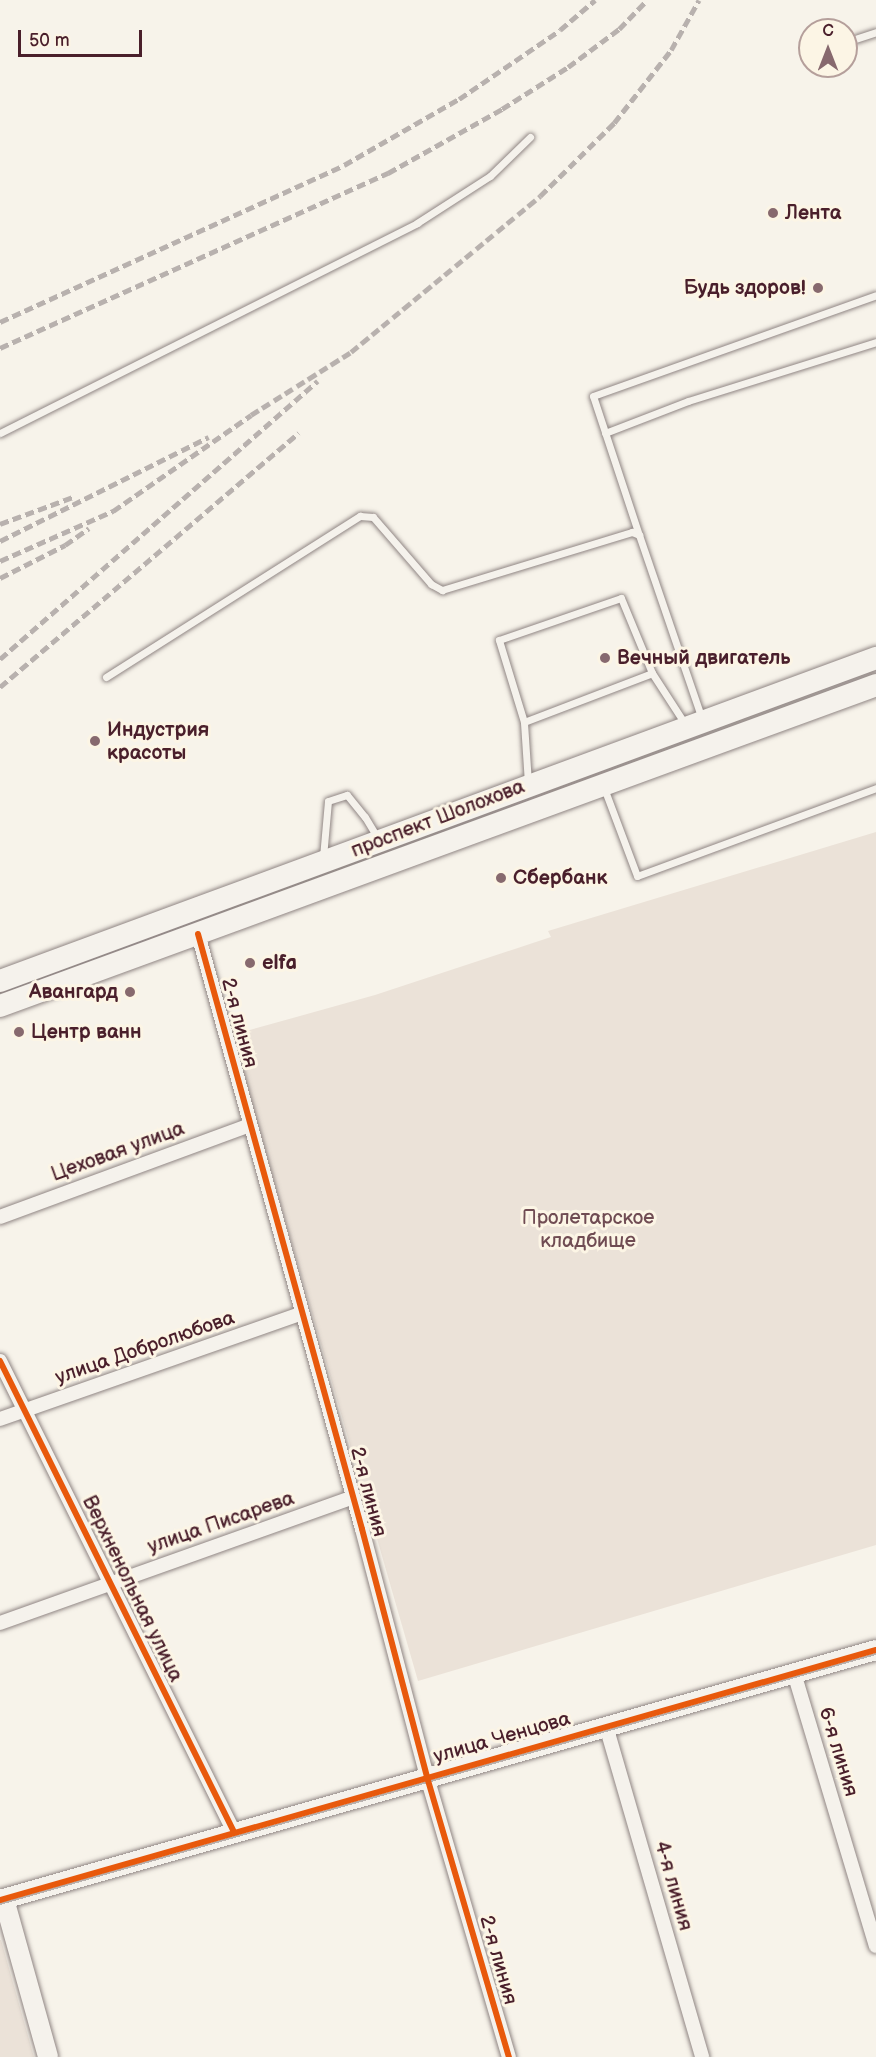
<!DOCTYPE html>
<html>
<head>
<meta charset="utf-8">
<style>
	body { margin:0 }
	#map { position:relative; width:876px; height:2057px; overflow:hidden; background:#f7f3ea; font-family:"Balsamiq Sans",sans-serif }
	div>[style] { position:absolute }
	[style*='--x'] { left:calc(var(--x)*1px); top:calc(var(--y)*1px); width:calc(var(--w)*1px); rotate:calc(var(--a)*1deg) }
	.green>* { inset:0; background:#ebe2d8 }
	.roads { filter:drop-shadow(0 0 2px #908684) drop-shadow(0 0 2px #908684) }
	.lane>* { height:7px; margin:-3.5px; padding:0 3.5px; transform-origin:3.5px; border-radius:3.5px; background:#f5f2ec }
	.street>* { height:14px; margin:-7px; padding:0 7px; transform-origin:7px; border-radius:7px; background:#f5f2ec }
	.secondary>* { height:20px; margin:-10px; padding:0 10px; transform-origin:10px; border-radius:10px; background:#f5f2ec }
	.primary>* { height:22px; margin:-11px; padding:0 11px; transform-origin:11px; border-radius:11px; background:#f5f2ec }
	.tram>* { height:1.5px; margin:-0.75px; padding:0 0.75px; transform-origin:0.75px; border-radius:0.75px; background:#b8b1ae }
	.rail>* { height:4.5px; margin-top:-2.25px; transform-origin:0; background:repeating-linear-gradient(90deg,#b8b1ae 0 9px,transparent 0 13.5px) }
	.cycleway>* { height:6px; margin:-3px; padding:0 3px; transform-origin:3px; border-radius:3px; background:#e8590c }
	.dots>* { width:16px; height:16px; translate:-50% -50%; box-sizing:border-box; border:3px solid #fcf5e5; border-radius:50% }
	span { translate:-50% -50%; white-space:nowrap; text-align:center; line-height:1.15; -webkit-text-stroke:6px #fcf5e5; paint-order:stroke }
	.poi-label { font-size:20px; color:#4a1f2b; font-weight:700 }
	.left { translate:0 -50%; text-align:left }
	.right { translate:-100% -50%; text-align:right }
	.street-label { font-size:20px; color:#4a1f2b }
	.park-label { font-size:20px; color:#704c53 }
	.north { position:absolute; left:798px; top:18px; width:60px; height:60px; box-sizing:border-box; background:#fcf5e5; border:2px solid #b59f9b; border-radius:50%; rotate:0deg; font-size:16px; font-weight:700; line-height:24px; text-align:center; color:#4a1f2b }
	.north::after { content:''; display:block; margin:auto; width:21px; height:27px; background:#87696e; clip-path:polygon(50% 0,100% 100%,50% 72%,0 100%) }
	.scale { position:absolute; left:18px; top:30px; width:124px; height:27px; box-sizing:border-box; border:3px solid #4a1f2b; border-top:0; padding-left:8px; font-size:18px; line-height:21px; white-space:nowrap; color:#4a1f2b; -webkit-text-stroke:4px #fcf5e5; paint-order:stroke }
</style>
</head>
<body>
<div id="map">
	<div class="green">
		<div style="clip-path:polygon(876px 832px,876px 1545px,418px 1681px,232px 1035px,375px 995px,551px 937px,548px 931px)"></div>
		<div style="clip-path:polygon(0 1940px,1px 1940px,34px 2057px,0 2057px)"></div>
	</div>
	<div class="roads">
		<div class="lane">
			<div style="--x:855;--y:39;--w:22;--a:-18"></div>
			<div style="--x:0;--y:433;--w:467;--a:-26.7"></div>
			<div style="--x:417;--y:223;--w:87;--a:-32.8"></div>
			<div style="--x:490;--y:176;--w:56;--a:-44.3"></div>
			<div style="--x:605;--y:433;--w:89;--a:-21.1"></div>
			<div style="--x:688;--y:401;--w:197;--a:-17.4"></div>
			<div style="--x:639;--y:535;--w:146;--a:-108.3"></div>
			<div style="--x:593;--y:396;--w:300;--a:-19.6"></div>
			<div style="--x:106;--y:677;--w:301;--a:-32.4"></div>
			<div style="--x:360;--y:516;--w:13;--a:4"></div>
			<div style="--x:373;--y:517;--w:89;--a:49.1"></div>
			<div style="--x:431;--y:584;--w:13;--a:29"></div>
			<div style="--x:442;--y:590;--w:199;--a:-17"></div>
			<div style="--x:632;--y:532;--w:8;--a:23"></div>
			<div style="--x:639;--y:535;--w:194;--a:71.1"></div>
			<div style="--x:524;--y:722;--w:86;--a:-107"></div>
			<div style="--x:499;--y:640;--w:129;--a:-19"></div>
			<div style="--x:621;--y:598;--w:81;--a:67.5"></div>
			<div style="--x:528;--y:783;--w:61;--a:-93.8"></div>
			<div style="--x:524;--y:722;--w:137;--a:-20.9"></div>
			<div style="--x:652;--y:673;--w:61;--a:57.1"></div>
			<div style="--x:604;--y:788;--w:94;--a:69.4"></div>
			<div style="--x:637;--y:876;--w:255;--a:-20.2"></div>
			<div style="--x:323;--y:857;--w:56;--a:-84.9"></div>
			<div style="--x:328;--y:801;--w:20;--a:-18"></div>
			<div style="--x:347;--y:795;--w:28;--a:51"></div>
			<div style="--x:365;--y:817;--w:26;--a:59"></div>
		</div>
		<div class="street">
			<div style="--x:198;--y:934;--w:617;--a:74.59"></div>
			<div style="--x:362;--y:1529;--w:256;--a:75.3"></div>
			<div style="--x:427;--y:1777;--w:292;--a:73.7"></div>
			<div style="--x:0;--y:1217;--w:266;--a:-20.2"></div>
			<div style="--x:0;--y:1361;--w:526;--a:63.58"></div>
			<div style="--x:0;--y:1419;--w:320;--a:-19.3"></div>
			<div style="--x:0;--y:1623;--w:375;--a:-19.6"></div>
			<div style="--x:794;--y:1673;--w:285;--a:73.3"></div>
			<div style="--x:606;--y:1726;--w:345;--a:73.8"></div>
		</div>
		<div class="secondary">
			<div style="--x:4;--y:1899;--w:164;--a:74.4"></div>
			<div style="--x:0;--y:1900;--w:911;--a:-15.93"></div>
		</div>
		<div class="primary">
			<div style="--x:0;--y:981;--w:934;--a:-20.24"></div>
			<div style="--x:0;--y:1006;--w:933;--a:-20.12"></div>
		</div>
	</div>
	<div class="tram">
		<div style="--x:0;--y:1904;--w:911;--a:-15.93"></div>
	</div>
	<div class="rail">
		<div style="--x:0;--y:322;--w:378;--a:-24.5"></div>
		<div style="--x:344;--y:165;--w:133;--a:-29.9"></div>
		<div style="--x:459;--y:99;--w:122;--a:-34.3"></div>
		<div style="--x:560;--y:30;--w:46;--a:-40.6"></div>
		<div style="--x:0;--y:348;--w:426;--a:-24.3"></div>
		<div style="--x:388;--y:173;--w:131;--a:-29.3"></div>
		<div style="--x:502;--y:109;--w:78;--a:-32.5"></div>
		<div style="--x:568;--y:67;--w:64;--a:-36.7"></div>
		<div style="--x:619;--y:29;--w:40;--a:-46"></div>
		<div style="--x:0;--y:524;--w:78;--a:-20.3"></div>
		<div style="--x:0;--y:541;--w:233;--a:-26.5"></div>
		<div style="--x:0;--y:561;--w:124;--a:-23.9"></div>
		<div style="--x:113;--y:511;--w:168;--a:-34.8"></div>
		<div style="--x:251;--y:415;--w:118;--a:-32.2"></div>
		<div style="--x:351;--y:352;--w:245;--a:-39.5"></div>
		<div style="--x:540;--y:196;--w:104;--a:-44.6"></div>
		<div style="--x:614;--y:123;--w:93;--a:-52"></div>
		<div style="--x:671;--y:50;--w:57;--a:-60.8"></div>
		<div style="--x:0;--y:578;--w:73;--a:-26.9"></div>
		<div style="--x:65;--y:545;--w:29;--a:-35"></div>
		<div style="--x:0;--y:659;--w:422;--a:-41.2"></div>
		<div style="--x:0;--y:687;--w:392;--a:-40.4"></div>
	</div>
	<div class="cycleway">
		<div style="--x:198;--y:934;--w:617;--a:74.59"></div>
		<div style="--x:362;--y:1529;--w:256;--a:75.3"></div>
		<div style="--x:427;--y:1777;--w:292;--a:73.7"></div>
		<div style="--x:0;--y:1361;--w:526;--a:63.58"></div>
		<div style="--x:0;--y:1900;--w:911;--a:-15.93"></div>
	</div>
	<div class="dots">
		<div style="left:773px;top:213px;background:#87696e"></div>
		<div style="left:818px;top:288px;background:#87696e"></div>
		<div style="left:605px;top:658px;background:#87696e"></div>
		<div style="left:95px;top:741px;background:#87696e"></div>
		<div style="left:501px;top:878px;background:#87696e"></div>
		<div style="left:250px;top:963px;background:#87696e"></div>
		<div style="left:130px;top:992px;background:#87696e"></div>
		<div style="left:19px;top:1032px;background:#87696e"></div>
	</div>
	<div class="poi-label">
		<span class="left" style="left:785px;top:213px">Лента</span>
		<span class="right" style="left:806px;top:288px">Будь здоров!</span>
		<span class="left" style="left:617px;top:658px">Вечный двигатель</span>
		<span class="left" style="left:107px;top:742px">Индустрия<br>красоты</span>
		<span class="left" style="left:513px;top:878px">Сбербанк</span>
		<span class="left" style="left:262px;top:963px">elfa</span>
		<span class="right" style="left:118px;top:992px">Авангард</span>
		<span class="left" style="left:31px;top:1032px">Центр ванн</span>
	</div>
	<div class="street-label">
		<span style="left:438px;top:819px;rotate:-21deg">проспект Шолохова</span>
		<span style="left:239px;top:1023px;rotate:75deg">2-я линия</span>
		<span style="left:118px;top:1152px;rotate:-20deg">Цеховая улица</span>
		<span style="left:145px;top:1348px;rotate:-19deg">улица Добролюбова</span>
		<span style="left:368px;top:1492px;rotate:75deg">2-я линия</span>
		<span style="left:221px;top:1523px;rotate:-19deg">улица Писарева</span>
		<span style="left:132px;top:1589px;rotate:64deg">Верхненольная улица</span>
		<span style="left:502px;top:1738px;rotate:-16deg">улица Ченцова</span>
		<span style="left:838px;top:1752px;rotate:73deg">6-я линия</span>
		<span style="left:673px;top:1886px;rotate:74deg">4-я линия</span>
		<span style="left:498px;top:1960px;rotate:74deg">2-я линия</span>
	</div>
	<div class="park-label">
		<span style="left:588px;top:1230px">Пролетарское<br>кладбище</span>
	</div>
	<div class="north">С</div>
	<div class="scale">50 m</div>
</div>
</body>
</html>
